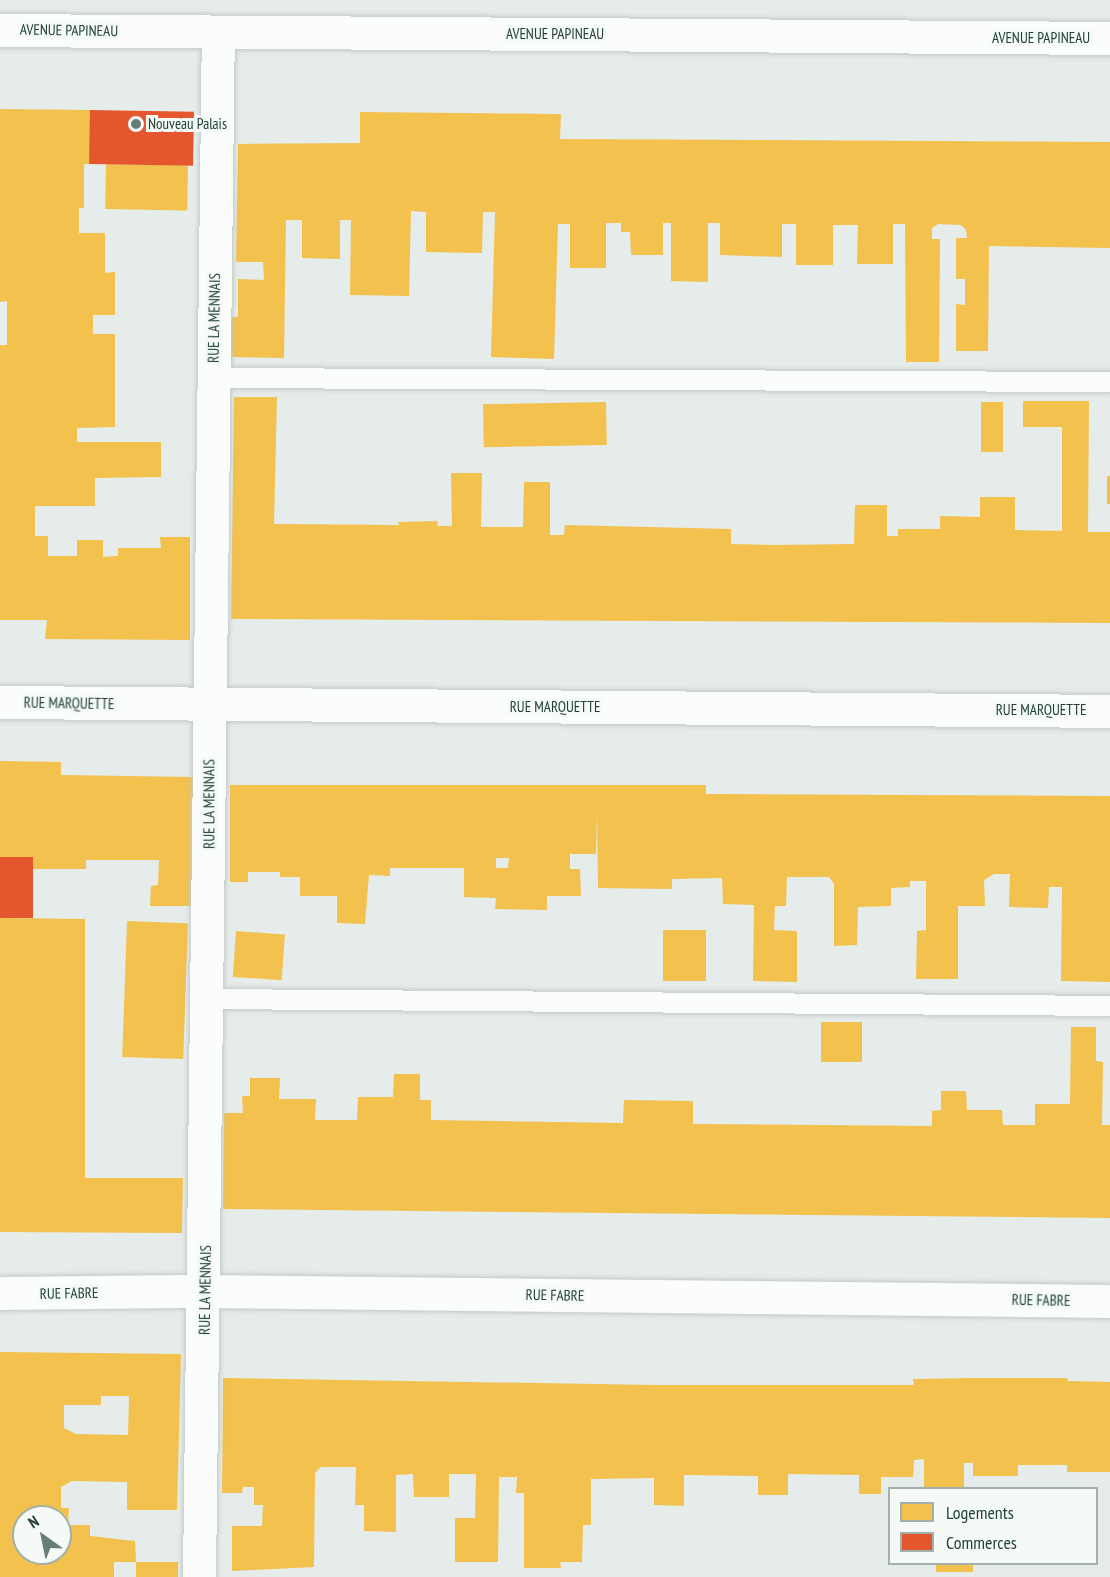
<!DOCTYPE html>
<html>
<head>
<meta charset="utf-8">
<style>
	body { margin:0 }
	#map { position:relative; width:1110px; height:1577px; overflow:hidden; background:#e6ece9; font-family:"PT Sans Narrow",sans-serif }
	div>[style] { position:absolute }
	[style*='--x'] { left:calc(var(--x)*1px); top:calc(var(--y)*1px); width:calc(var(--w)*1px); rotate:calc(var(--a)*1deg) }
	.homes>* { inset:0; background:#f2c14e; transform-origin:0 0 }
	.shops>* { inset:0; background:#e4572e; transform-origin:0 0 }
	.roads { filter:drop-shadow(0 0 2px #c3c9c6) drop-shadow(0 0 2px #c3c9c6) }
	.lane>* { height:20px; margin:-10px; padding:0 10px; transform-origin:10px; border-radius:10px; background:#fbfcfc }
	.street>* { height:33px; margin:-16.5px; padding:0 16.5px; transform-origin:16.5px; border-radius:16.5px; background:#fbfcfc }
	.secondary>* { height:33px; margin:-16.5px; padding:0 16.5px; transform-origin:16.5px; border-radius:16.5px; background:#fbfcfc }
	.dots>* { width:16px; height:16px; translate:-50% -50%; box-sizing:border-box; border:3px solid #f5faf7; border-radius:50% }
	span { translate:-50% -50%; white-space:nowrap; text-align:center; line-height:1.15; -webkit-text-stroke:6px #f5faf7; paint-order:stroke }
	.street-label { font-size:15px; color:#224235 }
	.poi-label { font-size:15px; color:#224235 }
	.left { translate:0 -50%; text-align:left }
	.legend { position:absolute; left:888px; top:1487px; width:210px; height:78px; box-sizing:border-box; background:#f5faf7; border:2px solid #a1b0a9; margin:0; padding:8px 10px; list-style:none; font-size:18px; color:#224235 }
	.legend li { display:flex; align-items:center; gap:12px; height:30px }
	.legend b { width:30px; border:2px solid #a1b0a9 }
	.north { position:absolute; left:12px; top:1505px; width:60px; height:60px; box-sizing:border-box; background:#f5faf7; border:2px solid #a1b0a9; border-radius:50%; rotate:327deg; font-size:16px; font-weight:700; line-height:24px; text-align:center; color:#224235 }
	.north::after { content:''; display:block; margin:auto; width:21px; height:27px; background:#677e74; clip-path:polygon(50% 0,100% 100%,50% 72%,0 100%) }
</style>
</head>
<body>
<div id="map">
	<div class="homes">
		<div style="clip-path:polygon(0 109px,90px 110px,90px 164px,84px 164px,84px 208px,79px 208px,79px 233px,105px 233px,105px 273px,115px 272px,115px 315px,93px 315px,93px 334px,115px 334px,115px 427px,77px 428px,77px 442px,161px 442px,161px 477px,95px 478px,95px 506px,35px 506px,35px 536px,48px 536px,48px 556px,77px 556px,77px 540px,103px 540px,103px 557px,118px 556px,118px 548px,161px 548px,160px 537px,190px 537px,190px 640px,45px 639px,47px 620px,0 620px,0 345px,7px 345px,7px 301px,0 302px)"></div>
		<div style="clip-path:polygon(360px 112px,561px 114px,560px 139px,1110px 142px,1110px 248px,989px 246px,988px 351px,956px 351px,956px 304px,965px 305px,965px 279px,956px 279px,956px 238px,967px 238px,966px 230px,961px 225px,938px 224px,932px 228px,932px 239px,940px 239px,939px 362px,906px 362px,905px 224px,893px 224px,893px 264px,857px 264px,858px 225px,833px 225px,833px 265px,796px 265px,796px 224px,782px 224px,782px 257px,720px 255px,720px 223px,708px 223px,708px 282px,671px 281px,671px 223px,663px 223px,663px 255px,631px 255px,630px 232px,621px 232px,621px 223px,606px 223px,606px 268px,570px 268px,570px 224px,558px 224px,554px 359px,491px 357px,495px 212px,483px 212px,482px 253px,426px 252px,426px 212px,411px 211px,409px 296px,350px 295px,351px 220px,340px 220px,340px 259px,302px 258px,302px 220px,286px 220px,284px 358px,229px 357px,229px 317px,238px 317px,238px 279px,264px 280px,263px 262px,236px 262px,238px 144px,360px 143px)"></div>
		<div style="left:106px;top:164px;width:82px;height:45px;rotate:1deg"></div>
		<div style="clip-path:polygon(234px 397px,277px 397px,274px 524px,399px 525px,398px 522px,438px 521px,437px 526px,452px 526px,451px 473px,482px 473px,481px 527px,523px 527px,524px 482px,550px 482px,550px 535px,564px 535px,565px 525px,731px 529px,731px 544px,774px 545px,854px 544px,855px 505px,887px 505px,887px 536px,898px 536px,898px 529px,940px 529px,940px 516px,980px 517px,980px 497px,1015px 497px,1015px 530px,1062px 531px,1062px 427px,1023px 427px,1023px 401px,1089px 401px,1088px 532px,1110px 532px,1110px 623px,231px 619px)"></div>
		<div style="left:606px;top:402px;width:43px;height:123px;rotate:89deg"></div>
		<div style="left:981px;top:402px;width:22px;height:50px"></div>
		<div style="left:1107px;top:476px;width:3px;height:28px"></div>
		<div style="clip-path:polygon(0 761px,61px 762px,61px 775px,194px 777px,191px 906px,150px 906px,151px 886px,158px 885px,159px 860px,86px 860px,86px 869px,33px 869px,33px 857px,0 857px)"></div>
		<div style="clip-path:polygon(evenodd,230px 785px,706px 785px,706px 794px,1110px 796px,1110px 982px,1061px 981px,1062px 887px,1049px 887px,1048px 908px,1009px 907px,1010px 874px,994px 874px,984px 880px,985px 906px,958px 906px,958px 979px,916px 979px,917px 931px,926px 930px,926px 881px,910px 881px,910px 887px,891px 888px,891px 906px,858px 907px,857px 945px,834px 946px,834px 884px,829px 877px,787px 877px,786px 906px,775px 906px,774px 930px,797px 931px,797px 982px,753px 981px,754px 905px,723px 904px,722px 878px,672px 879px,672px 889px,598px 888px,597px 813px,596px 854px,570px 854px,570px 869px,580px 869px,581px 896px,547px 896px,547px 910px,495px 909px,496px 898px,464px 897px,464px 868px,390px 868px,390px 876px,369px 875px,365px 924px,337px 923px,337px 896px,300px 896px,300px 877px,280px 877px,280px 872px,248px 872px,248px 882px,230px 882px,230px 785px,496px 858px,509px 858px,508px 868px,496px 868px,496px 858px)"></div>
		<div style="clip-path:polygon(0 918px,85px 919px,85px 1178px,183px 1178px,182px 1233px,0 1232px)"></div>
		<div style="left:127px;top:921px;width:61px;height:136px;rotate:2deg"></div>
		<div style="left:663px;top:930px;width:43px;height:51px"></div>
		<div style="left:236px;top:931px;width:49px;height:46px;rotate:4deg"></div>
		<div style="left:821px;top:1022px;width:41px;height:40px"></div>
		<div style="clip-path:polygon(1071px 1027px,1096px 1027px,1096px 1061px,1103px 1062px,1102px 1125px,1110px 1125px,1110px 1218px,223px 1209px,224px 1113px,243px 1113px,242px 1096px,250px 1096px,250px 1078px,280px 1078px,279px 1099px,316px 1099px,315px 1120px,357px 1120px,358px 1097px,393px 1097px,394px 1074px,420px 1074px,420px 1100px,431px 1100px,431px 1120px,623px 1123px,624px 1100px,693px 1101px,693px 1124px,932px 1126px,932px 1111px,941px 1110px,941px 1091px,966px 1091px,967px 1110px,1002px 1110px,1003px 1125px,1035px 1125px,1035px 1104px,1070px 1104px)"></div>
		<div style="clip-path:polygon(evenodd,0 1352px,181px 1354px,177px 1510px,127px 1510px,127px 1482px,72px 1481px,61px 1487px,61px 1508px,69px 1508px,68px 1525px,90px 1525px,90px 1536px,135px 1541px,136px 1562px,114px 1562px,114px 1577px,0 1577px,0 1352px,101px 1396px,129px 1396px,128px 1435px,76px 1434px,64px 1428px,64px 1405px,101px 1405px,101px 1396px,0 1352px,24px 1517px,60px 1517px,60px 1553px,24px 1553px,24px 1517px)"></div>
		<div style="clip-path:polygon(223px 1378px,655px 1385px,914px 1385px,913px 1379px,973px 1378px,1067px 1378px,1068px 1381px,1110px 1382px,1110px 1472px,1067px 1472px,1067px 1465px,1018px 1465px,1018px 1476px,973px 1476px,973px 1463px,964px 1463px,964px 1488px,924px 1488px,924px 1459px,914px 1460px,913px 1477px,881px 1477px,881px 1494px,859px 1494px,859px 1475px,788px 1474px,788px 1495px,758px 1495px,758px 1476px,684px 1475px,684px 1506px,654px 1505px,654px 1478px,591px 1479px,591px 1525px,583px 1525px,582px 1562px,560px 1562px,561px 1568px,524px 1568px,524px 1493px,516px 1493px,517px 1477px,499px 1477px,498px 1562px,455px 1562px,455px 1518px,475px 1518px,476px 1474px,449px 1474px,449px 1497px,414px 1497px,413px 1474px,396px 1475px,396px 1532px,364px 1531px,364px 1505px,355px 1505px,356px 1467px,321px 1467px,315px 1473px,314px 1567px,232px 1571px,232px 1526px,262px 1526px,263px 1505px,254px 1505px,254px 1487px,243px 1487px,242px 1493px,222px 1493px)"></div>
		<div style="left:136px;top:1562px;width:42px;height:15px"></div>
		<div style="left:936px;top:1564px;width:37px;height:8px"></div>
	</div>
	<div class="shops">
		<div style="left:90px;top:110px;width:104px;height:54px;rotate:1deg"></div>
		<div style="left:0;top:857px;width:33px;height:61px"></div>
	</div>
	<div class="roads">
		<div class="lane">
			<div style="--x:213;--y:378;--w:897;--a:0.26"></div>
			<div style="--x:207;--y:999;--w:903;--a:0.44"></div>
		</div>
		<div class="street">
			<div style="--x:0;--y:702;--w:1110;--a:0.46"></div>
			<div style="--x:0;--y:1293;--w:205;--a:-0.6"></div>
			<div style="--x:205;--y:1291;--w:905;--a:0.63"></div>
			<div style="--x:199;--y:1577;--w:1545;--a:-89.3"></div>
		</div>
		<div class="secondary">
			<div style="--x:0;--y:30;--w:1110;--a:0.41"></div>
		</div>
	</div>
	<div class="dots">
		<div style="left:136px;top:124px;background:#677e74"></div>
	</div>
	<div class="street-label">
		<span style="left:69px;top:30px;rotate:1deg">AVENUE PAPINEAU</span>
		<span style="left:555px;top:34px">AVENUE PAPINEAU</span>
		<span style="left:1041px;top:38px">AVENUE PAPINEAU</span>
		<span style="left:214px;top:318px;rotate:-89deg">RUE LA MENNAIS</span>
		<span style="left:69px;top:703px;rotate:1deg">RUE MARQUETTE</span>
		<span style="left:555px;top:707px">RUE MARQUETTE</span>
		<span style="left:1041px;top:710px">RUE MARQUETTE</span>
		<span style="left:209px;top:804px;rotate:-90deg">RUE LA MENNAIS</span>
		<span style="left:205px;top:1290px;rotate:-89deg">RUE LA MENNAIS</span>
		<span style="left:69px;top:1293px;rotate:-1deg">RUE FABRE</span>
		<span style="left:555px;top:1295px;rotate:1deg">RUE FABRE</span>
		<span style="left:1041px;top:1300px;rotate:1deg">RUE FABRE</span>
	</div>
	<div class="poi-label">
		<span class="left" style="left:148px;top:124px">Nouveau Palais</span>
	</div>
	<ul class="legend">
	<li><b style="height:16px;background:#f2c14e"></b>Logements</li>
	<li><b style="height:16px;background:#e4572e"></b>Commerces</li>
	</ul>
	<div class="north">N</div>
</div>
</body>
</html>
